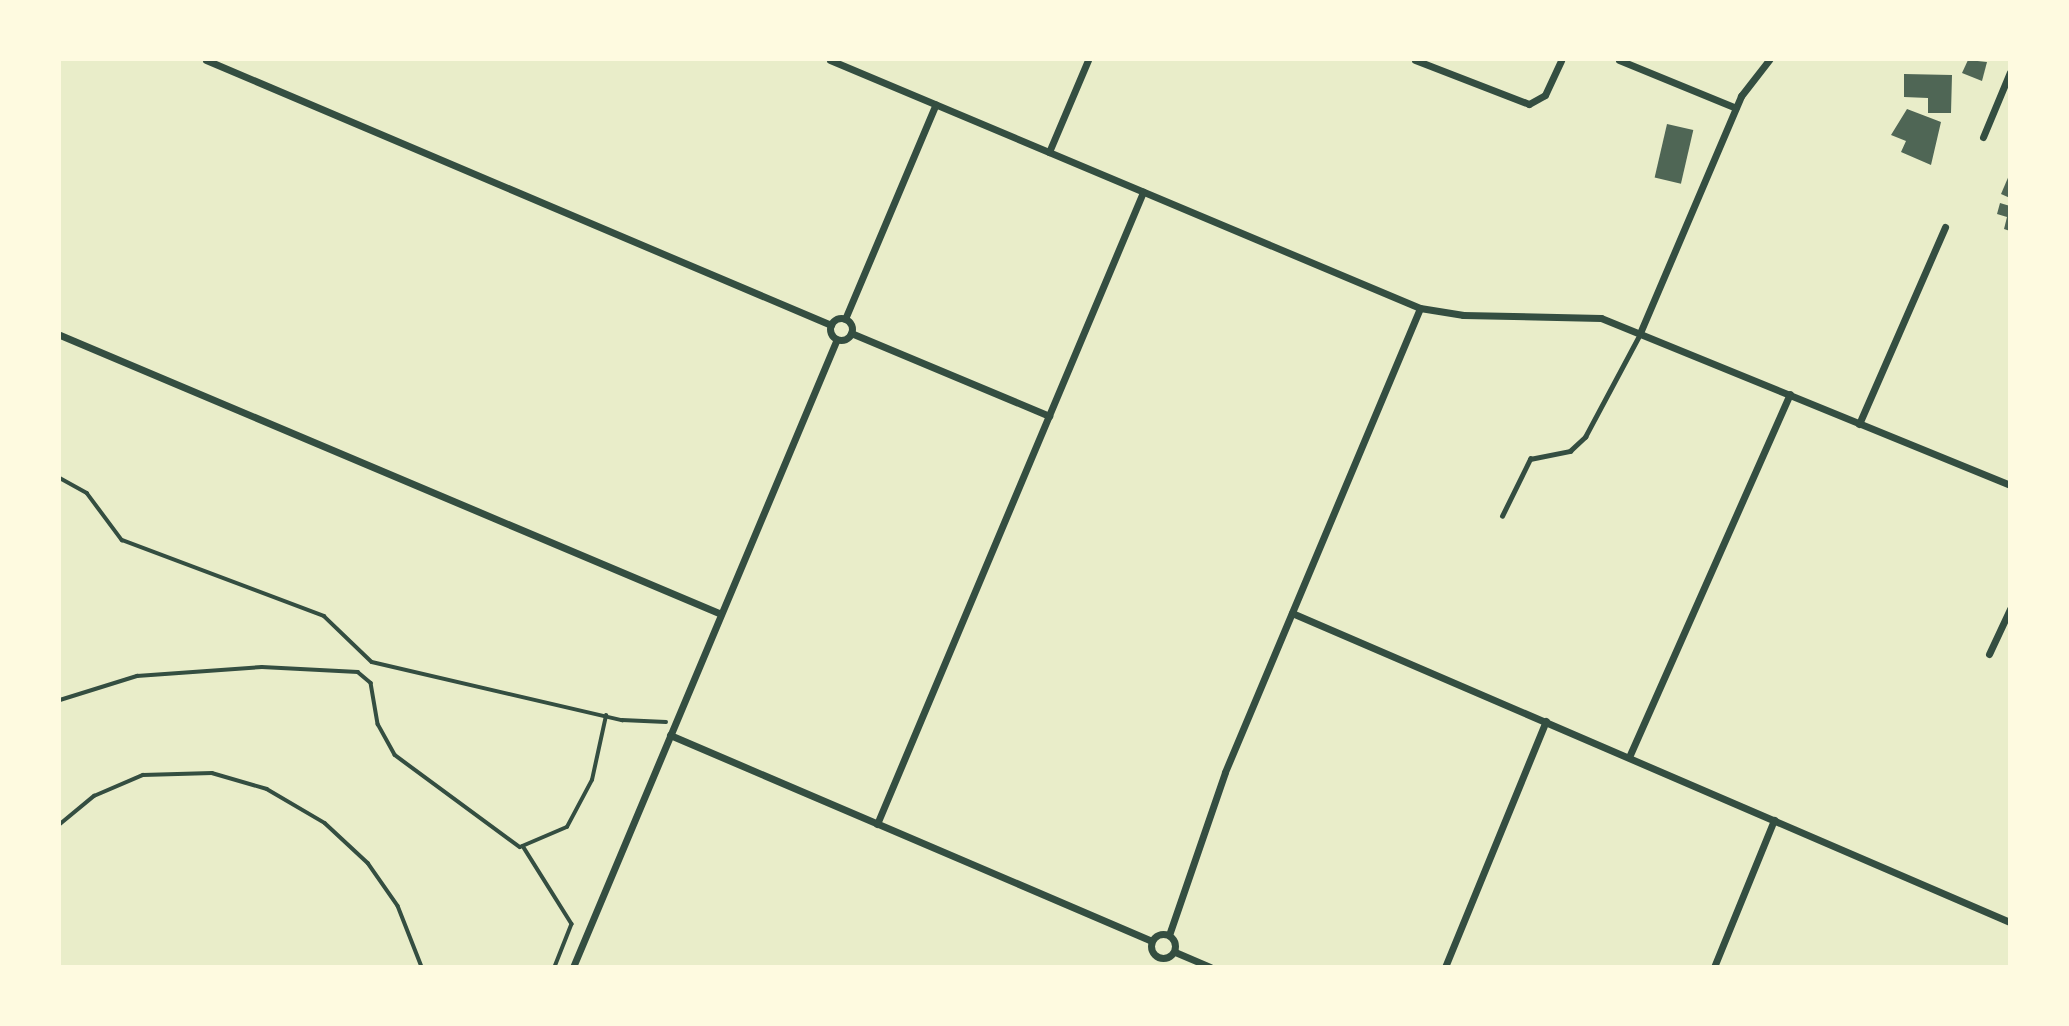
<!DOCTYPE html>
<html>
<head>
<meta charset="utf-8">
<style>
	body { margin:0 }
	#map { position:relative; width:2069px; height:1026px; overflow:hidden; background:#e9edc9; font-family:Inter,sans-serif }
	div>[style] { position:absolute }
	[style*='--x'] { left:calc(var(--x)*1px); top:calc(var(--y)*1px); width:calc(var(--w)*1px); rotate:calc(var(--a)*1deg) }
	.building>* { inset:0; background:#4f6655; transform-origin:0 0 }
	.path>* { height:3.5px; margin:-1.75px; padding:0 1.75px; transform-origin:1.75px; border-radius:1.75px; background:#344e41 }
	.service>* { height:4.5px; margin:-2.25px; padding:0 2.25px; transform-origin:2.25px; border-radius:2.25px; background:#344e41 }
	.minor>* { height:7px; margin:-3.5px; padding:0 3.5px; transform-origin:3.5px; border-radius:3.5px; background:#344e41 }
	.minor>.ring { margin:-3.5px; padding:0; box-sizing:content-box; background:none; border:7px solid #344e41; border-radius:50% }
	span { translate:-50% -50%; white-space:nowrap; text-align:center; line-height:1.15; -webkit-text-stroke:6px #fefae0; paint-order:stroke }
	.frame { position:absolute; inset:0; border:61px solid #fefae0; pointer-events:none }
</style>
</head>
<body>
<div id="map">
	<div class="building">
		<div style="clip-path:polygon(1968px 60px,1987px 62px,1982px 81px,1962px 73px)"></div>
		<div style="clip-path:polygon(1904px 74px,1952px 75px,1951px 113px,1928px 113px,1928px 98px,1904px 97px)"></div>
		<div style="clip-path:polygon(1907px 109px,1941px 122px,1931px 165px,1901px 152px,1906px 141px,1891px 135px)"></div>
		<div style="left:1667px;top:124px;width:27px;height:55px;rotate:13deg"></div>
		<div style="clip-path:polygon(2010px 173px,2010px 198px,2001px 194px)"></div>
		<div style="clip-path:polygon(2000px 203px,2010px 206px,2010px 231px,2004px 229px,2007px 217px,1997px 214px)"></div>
	</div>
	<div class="path">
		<div style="--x:60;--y:478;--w:31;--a:29"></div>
		<div style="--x:87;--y:493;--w:59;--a:53.3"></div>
		<div style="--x:122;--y:540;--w:216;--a:20.6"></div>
		<div style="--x:324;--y:616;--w:66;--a:43.8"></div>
		<div style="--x:372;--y:662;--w:257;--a:13.1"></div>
		<div style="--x:622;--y:720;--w:44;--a:2.6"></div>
		<div style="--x:60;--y:700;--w:81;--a:-17.3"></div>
		<div style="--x:137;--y:676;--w:125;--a:-4.1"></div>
		<div style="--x:262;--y:667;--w:96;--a:3"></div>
		<div style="--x:358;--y:672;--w:17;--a:40"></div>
		<div style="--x:371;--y:683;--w:42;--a:80.3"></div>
		<div style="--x:378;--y:724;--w:35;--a:61"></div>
		<div style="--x:395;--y:755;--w:155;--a:36.4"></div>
		<div style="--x:520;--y:847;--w:51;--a:-23.1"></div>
		<div style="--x:567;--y:827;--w:53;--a:-62"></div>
		<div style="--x:592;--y:780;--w:66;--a:-77.7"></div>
		<div style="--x:60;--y:824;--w:44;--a:-39.5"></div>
		<div style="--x:94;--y:796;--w:53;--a:-23.2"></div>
		<div style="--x:143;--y:775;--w:69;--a:-1.7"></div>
		<div style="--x:212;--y:773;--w:57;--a:16.2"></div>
		<div style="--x:267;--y:789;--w:67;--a:30.4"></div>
		<div style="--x:325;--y:823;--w:59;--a:42.9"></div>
		<div style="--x:368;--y:863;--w:52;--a:55.1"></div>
		<div style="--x:398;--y:906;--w:66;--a:68.5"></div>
		<div style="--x:523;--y:846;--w:92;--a:57.9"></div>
		<div style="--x:572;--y:924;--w:46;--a:111.6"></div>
	</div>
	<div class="service">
		<div style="--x:1502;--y:516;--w:64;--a:-63.8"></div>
		<div style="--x:1530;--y:459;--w:41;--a:-11.3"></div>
		<div style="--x:1570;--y:451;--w:21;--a:-43"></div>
		<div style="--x:1585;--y:437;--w:117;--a:-61.9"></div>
	</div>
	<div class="minor">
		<div style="--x:206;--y:60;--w:679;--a:22.98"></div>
		<div style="--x:830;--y:60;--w:640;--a:22.8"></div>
		<div style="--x:1420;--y:308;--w:44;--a:9.2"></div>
		<div style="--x:1463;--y:315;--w:138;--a:1.2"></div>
		<div style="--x:1601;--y:318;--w:442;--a:22.2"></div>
		<div style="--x:1415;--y:60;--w:122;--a:21.1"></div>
		<div style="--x:1529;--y:104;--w:18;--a:-29"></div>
		<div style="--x:1545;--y:95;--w:38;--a:-65"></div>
		<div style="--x:1619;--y:60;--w:126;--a:22.3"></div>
		<div style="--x:1983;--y:137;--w:70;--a:-67.4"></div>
		<div style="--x:1049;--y:152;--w:100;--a:-67"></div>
		<div class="ring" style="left:830px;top:318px;width:15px;height:15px"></div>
		<div style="--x:845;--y:319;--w:233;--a:-67.1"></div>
		<div style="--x:851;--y:333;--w:215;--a:22.7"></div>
		<div style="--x:1640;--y:333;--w:258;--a:-66.9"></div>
		<div style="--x:1741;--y:96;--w:46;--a:-52.1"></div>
		<div style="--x:60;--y:335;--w:717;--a:22.88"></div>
		<div style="--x:1859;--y:424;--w:215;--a:-66.4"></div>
		<div style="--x:1292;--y:613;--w:782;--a:23.29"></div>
		<div style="--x:1989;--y:654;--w:50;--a:-65"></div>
		<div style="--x:670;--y:735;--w:524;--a:23.14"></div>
		<div style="--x:1629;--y:757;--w:397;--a:-66.1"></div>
		<div style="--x:877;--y:824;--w:686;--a:-67.17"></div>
		<div class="ring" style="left:1151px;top:934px;width:17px;height:17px"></div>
		<div style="--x:1169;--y:935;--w:172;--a:-71"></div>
		<div style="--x:1225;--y:772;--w:503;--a:-67.2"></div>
		<div style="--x:1175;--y:952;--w:38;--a:23"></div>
		<div style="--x:573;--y:967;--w:681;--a:-67.2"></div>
		<div style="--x:1445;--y:967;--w:266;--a:-67.7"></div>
		<div style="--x:1714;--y:967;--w:159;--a:-67.8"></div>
	</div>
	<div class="frame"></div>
</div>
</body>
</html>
